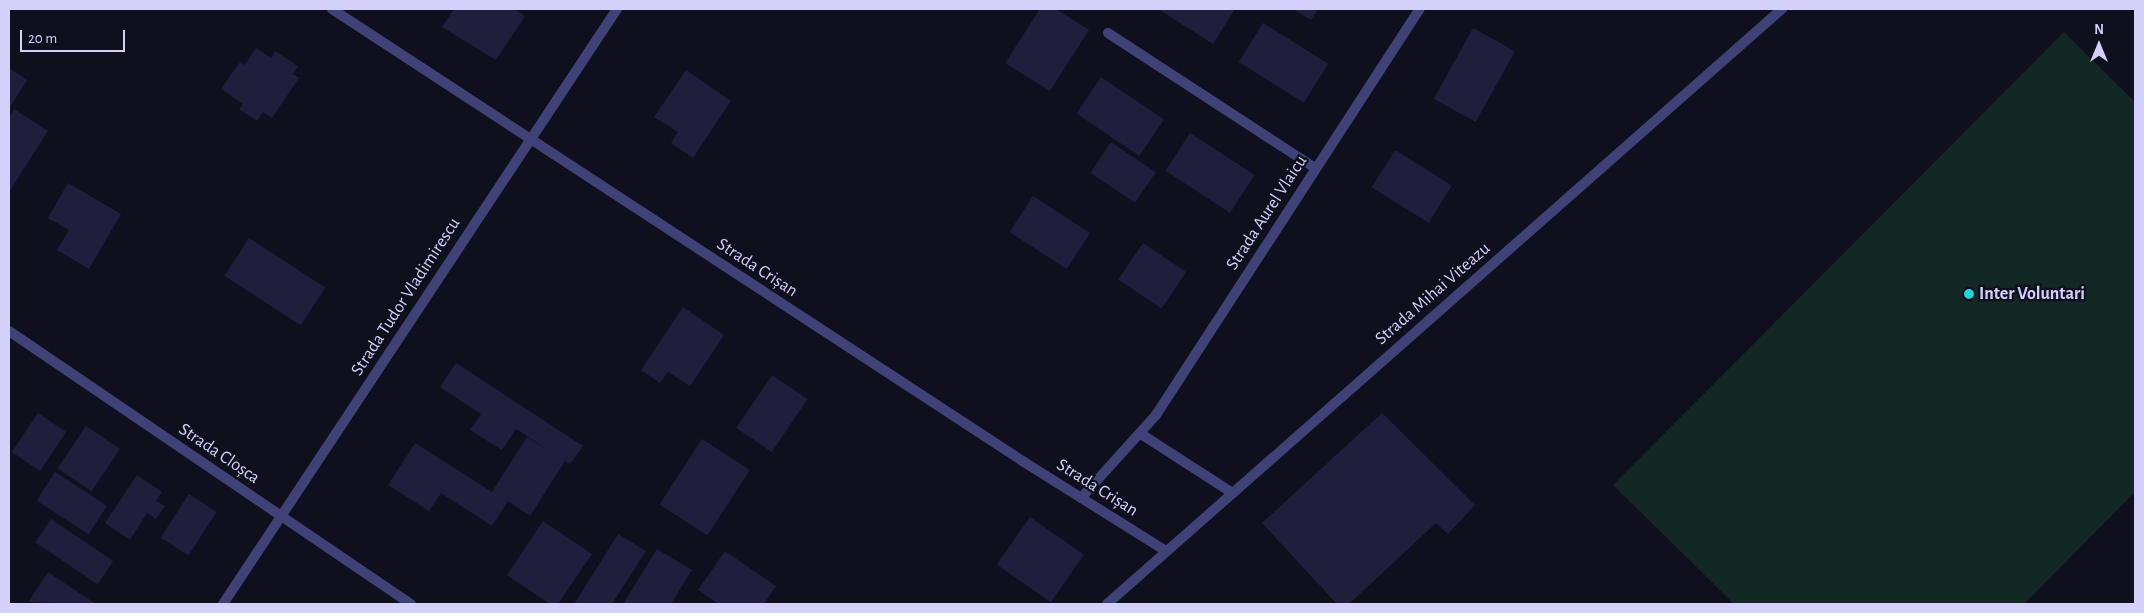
<!DOCTYPE html>
<html>
<head>
<meta charset="utf-8">
<style>
	body { margin:0 }
	#map { position:relative; width:2144px; height:613px; overflow:hidden; background:#100f1e; font-family:"Alegreya Sans",sans-serif }
	div>[style] { position:absolute }
	[style*='--x'] { left:calc(var(--x)*1px); top:calc(var(--y)*1px); width:calc(var(--w)*1px); rotate:calc(var(--a)*1deg) }
	.green>* { inset:0; background:#132724 }
	.building>* { inset:0; background:#211d3c; transform-origin:0 0 }
	.street>* { height:10px; margin:-5px; padding:0 5px; transform-origin:5px; border-radius:5px; background:#404277 }
	.dots>* { width:14px; height:14px; translate:-50% -50%; box-sizing:border-box; border:2px solid #100f1e; border-radius:50% }
	span { translate:-50% -50%; white-space:nowrap; text-align:center; line-height:1.15; -webkit-text-stroke:4.5px #100f1e; paint-order:stroke }
	.street-label { font-size:18px; color:#d3d1f9 }
	.poi-label { font-size:18px; color:#d3d1f9; font-weight:700 }
	.left { translate:0 -50%; text-align:left }
	.frame { position:absolute; inset:0; border:10px solid #d3d1f9; pointer-events:none }
	.north { position:absolute; left:2074px; top:20px; width:50px; height:50px; -webkit-text-stroke:4px #100f1e; paint-order:stroke; rotate:0deg; font-size:14px; font-weight:700; line-height:20px; text-align:center; color:#d3d1f9 }
	.north::after { content:''; display:block; margin:auto; width:18px; height:22px; background:#d3d1f9; clip-path:polygon(50% 0,100% 100%,50% 72%,0 100%) }
	.scale { position:absolute; left:20px; top:30px; width:105px; height:22px; box-sizing:border-box; border:2px solid #d3d1f9; border-top:0; padding-left:6px; font-size:15px; line-height:18px; white-space:nowrap; color:#d3d1f9; -webkit-text-stroke:4px #100f1e; paint-order:stroke }
</style>
</head>
<body>
<div id="map">
	<div class="green">
		<div style="clip-path:polygon(2064px 32px,2135px 102px,2135px 492px,2024px 604px,1734px 604px,1613px 485px)"></div>
	</div>
	<div class="building">
		<div style="clip-path:polygon(454px 9px,514px 9px,525px 16px,496px 60px,442px 27px)"></div>
		<div style="clip-path:polygon(1040px 9px,1056px 9px,1089px 30px,1050px 91px,1005px 63px)"></div>
		<div style="clip-path:polygon(1158px 9px,1235px 9px,1213px 44px)"></div>
		<div style="clip-path:polygon(1293px 9px,1318px 9px,1311px 20px)"></div>
		<div style="left:1263px;top:23px;width:77px;height:46px;rotate:32deg"></div>
		<div style="left:1473px;top:28px;width:48px;height:81px;rotate:29deg"></div>
		<div style="clip-path:polygon(256px 48px,271px 58px,275px 51px,298px 66px,293px 74px,299px 78px,272px 118px,263px 112px,257px 121px,239px 109px,243px 104px,221px 89px,240px 62px,245px 65px)"></div>
		<div style="clip-path:polygon(9px 68px,27px 80px,9px 109px)"></div>
		<div style="clip-path:polygon(686px 70px,731px 101px,693px 158px,671px 143px,678px 132px,654px 117px)"></div>
		<div style="left:1101px;top:77px;width:76px;height:44px;rotate:34deg"></div>
		<div style="clip-path:polygon(14px 109px,48px 131px,9px 192px,9px 118px)"></div>
		<div style="left:1190px;top:133px;width:77px;height:45px;rotate:33deg"></div>
		<div style="left:1111px;top:142px;width:54px;height:37px;rotate:34deg"></div>
		<div style="left:1395px;top:150px;width:67px;height:44px;rotate:32deg"></div>
		<div style="clip-path:polygon(68px 183px,121px 214px,89px 269px,57px 250px,69px 230px,48px 218px)"></div>
		<div style="left:1033px;top:196px;width:68px;height:43px;rotate:33deg"></div>
		<div style="left:249px;top:238px;width:91px;height:45px;rotate:33deg"></div>
		<div style="left:1143px;top:243px;width:52px;height:44px;rotate:34deg"></div>
		<div style="clip-path:polygon(683px 307px,724px 335px,690px 386px,668px 372px,660px 383px,641px 370px)"></div>
		<div style="clip-path:polygon(456px 363px,583px 446px,570px 464px,565px 461px,530px 516px,508px 501px,492px 526px,441px 493px,429px 511px,388px 485px,415px 443px,492px 492px,527px 437px,548px 450px,516px 429px,502px 450px,470px 430px,481px 414px,440px 387px)"></div>
		<div style="left:772px;top:375px;width:43px;height:64px;rotate:34deg"></div>
		<div style="left:38px;top:413px;width:34px;height:47px;rotate:34deg"></div>
		<div style="clip-path:polygon(1382px 413px,1475px 505px,1448px 534px,1436px 523px,1349px 604px,1337px 604px,1262px 523px)"></div>
		<div style="left:86px;top:426px;width:41px;height:51px;rotate:34deg"></div>
		<div style="left:702px;top:439px;width:57px;height:78px;rotate:33deg"></div>
		<div style="left:55px;top:472px;width:62px;height:34px;rotate:33deg"></div>
		<div style="clip-path:polygon(137px 475px,162px 492px,156px 501px,165px 506px,156px 519px,147px 513px,130px 540px,105px 523px)"></div>
		<div style="left:189px;top:494px;width:33px;height:52px;rotate:33deg"></div>
		<div style="left:1030px;top:517px;width:66px;height:58px;rotate:35deg"></div>
		<div style="left:51px;top:519px;width:75px;height:28px;rotate:34deg"></div>
		<div style="clip-path:polygon(543px 521px,592px 554px,558px 604px,550px 604px,507px 575px)"></div>
		<div style="clip-path:polygon(618px 534px,646px 551px,612px 604px,574px 604px)"></div>
		<div style="clip-path:polygon(657px 549px,692px 570px,671px 604px,623px 604px)"></div>
		<div style="clip-path:polygon(725px 551px,776px 586px,764px 604px,719px 604px,698px 590px)"></div>
		<div style="clip-path:polygon(48px 572px,96px 604px,28px 602px)"></div>
	</div>
	<div class="street">
		<div style="--x:332;--y:9;--w:827;--a:33.21"></div>
		<div style="--x:1024;--y:462;--w:168;--a:32.1"></div>
		<div style="--x:1108;--y:33;--w:247;--a:33.1"></div>
		<div style="--x:9;--y:331;--w:486;--a:34.2"></div>
		<div style="--x:1141;--y:434;--w:107;--a:32.8"></div>
		<div style="--x:1081;--y:498;--w:112;--a:-47.9"></div>
		<div style="--x:1156;--y:415;--w:484;--a:-57"></div>
		<div style="--x:223;--y:604;--w:714;--a:-56.49"></div>
		<div style="--x:1107;--y:604;--w:900;--a:-41.4"></div>
	</div>
	<div class="dots">
		<div style="left:1969px;top:294px;background:#1dd5da"></div>
	</div>
	<div class="street-label">
		<span style="left:1267px;top:213px;rotate:-57deg">Strada Aurel Vlaicu</span>
		<span style="left:757px;top:268px;rotate:33deg">Strada Crișan</span>
		<span style="left:1433px;top:294px;rotate:-41deg">Strada Mihai Viteazu</span>
		<span style="left:406px;top:297px;rotate:-57deg">Strada Tudor Vladimirescu</span>
		<span style="left:219px;top:454px;rotate:34deg">Strada Cloșca</span>
		<span style="left:1097px;top:488px;rotate:32deg">Strada Crișan</span>
	</div>
	<div class="poi-label">
		<span class="left" style="left:1979px;top:294px">Inter Voluntari</span>
	</div>
	<div class="frame"></div>
	<div class="north">N</div>
	<div class="scale">20 m</div>
</div>
</body>
</html>
